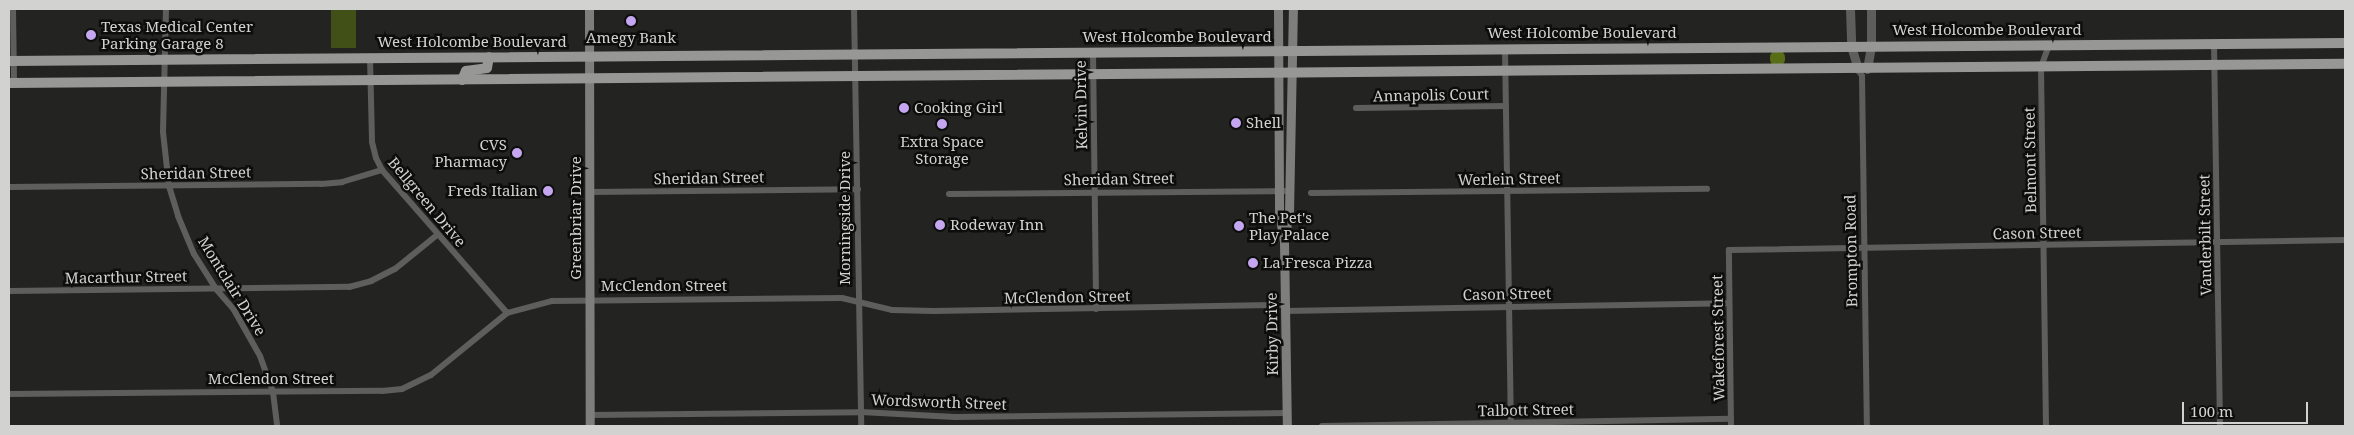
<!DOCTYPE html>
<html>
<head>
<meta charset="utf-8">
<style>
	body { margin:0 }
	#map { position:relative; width:2354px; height:435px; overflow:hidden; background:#232422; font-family:"Noto Serif",serif }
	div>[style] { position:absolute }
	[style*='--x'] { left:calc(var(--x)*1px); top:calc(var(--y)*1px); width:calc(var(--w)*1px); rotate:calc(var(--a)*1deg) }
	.green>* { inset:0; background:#415017; transform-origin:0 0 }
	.river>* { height:15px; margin:-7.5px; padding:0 7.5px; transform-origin:7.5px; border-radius:7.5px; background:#586d16 }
	.minor>* { height:6px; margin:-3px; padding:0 3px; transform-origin:3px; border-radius:3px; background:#5e5e5d }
	.tertiary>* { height:9px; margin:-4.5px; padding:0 4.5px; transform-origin:4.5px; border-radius:4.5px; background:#5e5e5d }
	.secondary>* { height:9px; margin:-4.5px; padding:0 4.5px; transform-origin:4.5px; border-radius:4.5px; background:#7e7f7d }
	.primary>* { height:10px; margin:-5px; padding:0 5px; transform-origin:5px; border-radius:5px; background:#979895 }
	.dots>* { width:14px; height:14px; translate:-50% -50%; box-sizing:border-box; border:2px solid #0d0d0c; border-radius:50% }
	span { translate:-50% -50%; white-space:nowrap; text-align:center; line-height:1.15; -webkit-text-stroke:5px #0d0d0c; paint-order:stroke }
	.poi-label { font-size:15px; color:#d2d2d0 }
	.left { translate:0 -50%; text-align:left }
	.right { translate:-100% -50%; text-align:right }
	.street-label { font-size:15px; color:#d2d2d0 }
	.frame { position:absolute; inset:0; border:10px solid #d2d2d0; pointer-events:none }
	.scale { position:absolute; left:2182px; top:402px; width:126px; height:22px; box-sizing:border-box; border:2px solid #d2d2d0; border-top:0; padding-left:6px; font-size:15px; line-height:18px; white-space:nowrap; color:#d2d2d0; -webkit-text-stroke:4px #0d0d0c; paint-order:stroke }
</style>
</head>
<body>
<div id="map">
	<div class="green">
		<div style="left:331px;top:9px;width:25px;height:39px"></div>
	</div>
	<div class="river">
		<div style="--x:1777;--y:57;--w:2;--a:90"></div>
	</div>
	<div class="minor">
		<div style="--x:13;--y:9;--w:74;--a:89.2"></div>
		<div style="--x:166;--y:9;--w:123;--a:91.4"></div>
		<div style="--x:163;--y:132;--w:54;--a:83.7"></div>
		<div style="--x:169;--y:186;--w:31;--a:73"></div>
		<div style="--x:178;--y:216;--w:41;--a:67.2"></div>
		<div style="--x:194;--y:254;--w:41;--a:57.8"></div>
		<div style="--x:216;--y:289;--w:28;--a:49"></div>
		<div style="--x:234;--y:310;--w:53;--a:60.5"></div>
		<div style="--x:260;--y:356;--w:38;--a:70"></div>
		<div style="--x:273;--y:392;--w:34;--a:83"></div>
		<div style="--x:854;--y:9;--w:417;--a:89"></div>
		<div style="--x:2214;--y:44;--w:382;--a:89.1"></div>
		<div style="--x:1505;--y:49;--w:376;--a:89.1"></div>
		<div style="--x:1093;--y:52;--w:257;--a:89.3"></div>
		<div style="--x:370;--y:58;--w:84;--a:88.6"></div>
		<div style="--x:372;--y:142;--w:16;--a:76"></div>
		<div style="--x:376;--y:158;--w:13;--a:63"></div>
		<div style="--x:382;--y:170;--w:190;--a:48.8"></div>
		<div style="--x:1858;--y:69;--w:8;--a:60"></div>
		<div style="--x:1862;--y:76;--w:350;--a:89.2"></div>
		<div style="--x:1356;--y:108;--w:150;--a:-0.8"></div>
		<div style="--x:9;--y:187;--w:312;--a:-0.6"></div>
		<div style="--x:321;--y:184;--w:21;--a:-5"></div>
		<div style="--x:342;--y:182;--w:42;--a:-16.7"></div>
		<div style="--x:590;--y:192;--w:268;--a:-0.6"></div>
		<div style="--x:1311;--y:193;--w:396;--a:-0.6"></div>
		<div style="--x:949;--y:194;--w:340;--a:-0.5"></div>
		<div style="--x:9;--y:291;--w:340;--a:-0.7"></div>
		<div style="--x:349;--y:287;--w:23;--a:-15"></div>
		<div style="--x:371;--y:281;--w:27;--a:-27"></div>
		<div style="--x:395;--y:269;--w:54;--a:-39"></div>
		<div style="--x:1285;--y:311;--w:444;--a:-1"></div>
		<div style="--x:9;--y:394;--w:373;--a:-0.5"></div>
		<div style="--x:382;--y:391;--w:20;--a:-6"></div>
		<div style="--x:402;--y:389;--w:32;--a:-26"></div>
		<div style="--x:431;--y:375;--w:98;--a:-39.2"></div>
		<div style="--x:507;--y:313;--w:47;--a:-14.9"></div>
		<div style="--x:552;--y:301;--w:290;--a:-0.6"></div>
		<div style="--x:842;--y:298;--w:51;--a:13.5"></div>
		<div style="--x:892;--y:310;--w:42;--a:1.4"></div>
		<div style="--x:934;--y:311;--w:351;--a:-1"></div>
		<div style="--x:590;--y:415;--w:271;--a:-0.6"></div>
		<div style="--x:861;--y:412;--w:94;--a:3"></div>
		<div style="--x:955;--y:417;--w:332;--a:-0.7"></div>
		<div style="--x:1322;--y:426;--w:409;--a:-1"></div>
		<div style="--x:1731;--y:426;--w:176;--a:-90.7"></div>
		<div style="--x:1729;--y:250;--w:616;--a:-0.93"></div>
		<div style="--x:2046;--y:426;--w:359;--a:-90.8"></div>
		<div style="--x:2041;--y:67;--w:23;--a:-70"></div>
	</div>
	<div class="tertiary">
		<div style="--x:1850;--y:9;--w:37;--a:88"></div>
		<div style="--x:1851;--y:46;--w:24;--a:73"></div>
		<div style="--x:1867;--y:69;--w:23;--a:-80"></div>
		<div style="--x:1871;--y:46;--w:37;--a:-90"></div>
	</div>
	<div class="secondary">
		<div style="--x:589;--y:9;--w:417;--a:89.9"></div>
		<div style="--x:1278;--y:9;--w:204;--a:89.7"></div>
		<div style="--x:1279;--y:213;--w:29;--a:80"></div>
		<div style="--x:1284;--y:242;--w:184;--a:89.1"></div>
		<div style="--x:1285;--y:234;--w:21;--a:-79"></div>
		<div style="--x:1289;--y:213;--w:204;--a:-88.9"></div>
	</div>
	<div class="primary">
		<div style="--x:9;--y:61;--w:2336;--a:-0.44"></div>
		<div style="--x:462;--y:80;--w:10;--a:-66"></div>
		<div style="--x:466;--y:71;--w:21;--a:-8"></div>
		<div style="--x:487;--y:68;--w:11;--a:-80"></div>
		<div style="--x:9;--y:83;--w:2336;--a:-0.47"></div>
	</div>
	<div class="dots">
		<div style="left:631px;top:21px;background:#c5a7f1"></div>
		<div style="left:91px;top:35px;background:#c5a7f1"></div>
		<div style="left:904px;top:108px;background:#c5a7f1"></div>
		<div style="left:1236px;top:123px;background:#c5a7f1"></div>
		<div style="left:942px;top:124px;background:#c5a7f1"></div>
		<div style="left:517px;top:153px;background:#c5a7f1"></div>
		<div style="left:548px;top:191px;background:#c5a7f1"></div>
		<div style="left:940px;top:225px;background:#c5a7f1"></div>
		<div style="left:1239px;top:226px;background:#c5a7f1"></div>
		<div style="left:1253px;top:263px;background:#c5a7f1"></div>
	</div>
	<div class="poi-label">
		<span class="left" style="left:101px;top:35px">Texas Medical Center<br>Parking Garage 8</span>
		<span style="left:631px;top:38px">Amegy Bank</span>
		<span class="left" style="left:914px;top:108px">Cooking Girl</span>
		<span class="left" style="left:1246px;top:123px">Shell</span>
		<span style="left:942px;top:150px">Extra Space<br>Storage</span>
		<span class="right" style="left:507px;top:153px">CVS<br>Pharmacy</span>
		<span class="right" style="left:538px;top:191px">Freds Italian</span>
		<span class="left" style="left:1249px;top:226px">The Pet's<br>Play Palace</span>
		<span class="left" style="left:950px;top:225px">Rodeway Inn</span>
		<span class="left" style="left:1263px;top:263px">La Fresca Pizza</span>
	</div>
	<div class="street-label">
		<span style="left:1987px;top:30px">West Holcombe Boulevard</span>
		<span style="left:1582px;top:33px">West Holcombe Boulevard</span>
		<span style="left:1177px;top:37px">West Holcombe Boulevard</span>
		<span style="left:472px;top:42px">West Holcombe Boulevard</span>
		<span style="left:1431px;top:95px;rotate:-1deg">Annapolis Court</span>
		<span style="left:1081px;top:105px;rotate:-91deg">Kelvin Drive</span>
		<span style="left:2030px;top:160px;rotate:-91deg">Belmont Street</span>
		<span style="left:196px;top:173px;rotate:-1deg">Sheridan Street</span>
		<span style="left:709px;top:178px;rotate:-1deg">Sheridan Street</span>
		<span style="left:1119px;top:179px;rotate:-1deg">Sheridan Street</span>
		<span style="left:1509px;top:179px;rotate:-1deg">Werlein Street</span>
		<span style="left:427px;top:202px;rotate:50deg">Bellgreen Drive</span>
		<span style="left:576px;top:218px;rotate:-90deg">Greenbriar Drive</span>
		<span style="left:845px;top:218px;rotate:-90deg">Morningside Drive</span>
		<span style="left:2037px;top:233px;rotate:-1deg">Cason Street</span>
		<span style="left:2205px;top:235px;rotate:-91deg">Vanderbilt Street</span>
		<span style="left:1851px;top:251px;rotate:-91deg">Brompton Road</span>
		<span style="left:126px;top:277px;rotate:-1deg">Macarthur Street</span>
		<span style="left:232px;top:286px;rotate:58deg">Montclair Drive</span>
		<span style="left:664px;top:286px">McClendon Street</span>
		<span style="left:1507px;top:294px;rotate:-1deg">Cason Street</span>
		<span style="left:1067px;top:297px;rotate:-1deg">McClendon Street</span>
		<span style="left:1272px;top:334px;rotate:-91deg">Kirby Drive</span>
		<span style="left:1718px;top:338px;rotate:-91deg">Wakeforest Street</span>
		<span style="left:271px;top:379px">McClendon Street</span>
		<span style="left:939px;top:402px;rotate:2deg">Wordsworth Street</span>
		<span style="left:1526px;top:410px;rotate:-1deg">Talbott Street</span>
	</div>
	<div class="frame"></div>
	<div class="scale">100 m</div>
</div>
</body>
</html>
